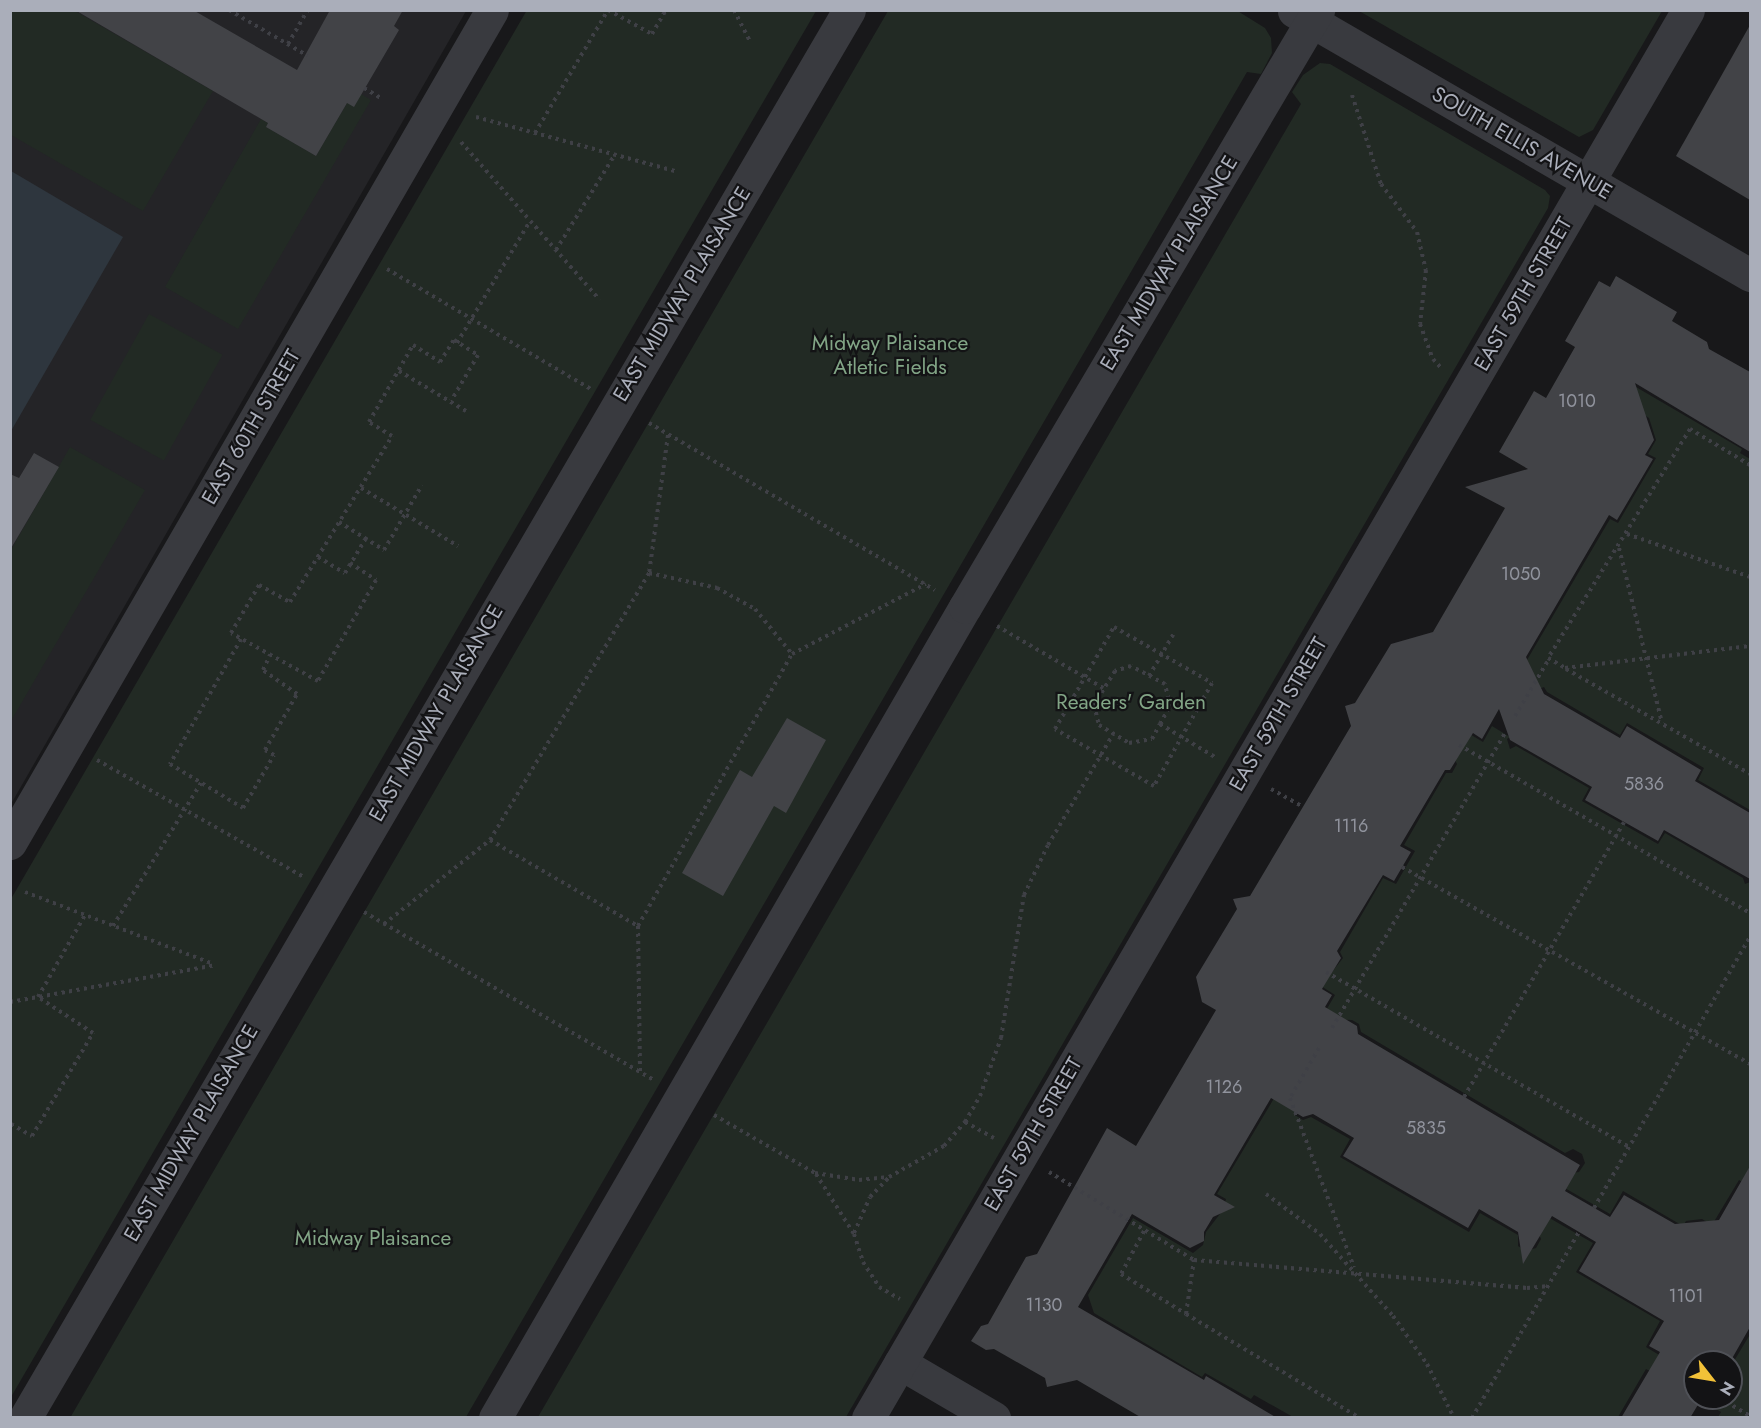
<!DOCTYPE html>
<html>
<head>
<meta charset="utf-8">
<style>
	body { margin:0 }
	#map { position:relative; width:1761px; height:1428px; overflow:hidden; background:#18181a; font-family:Jost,sans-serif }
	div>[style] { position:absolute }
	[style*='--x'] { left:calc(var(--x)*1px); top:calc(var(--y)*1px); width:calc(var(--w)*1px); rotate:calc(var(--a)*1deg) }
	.built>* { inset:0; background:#242427 }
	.green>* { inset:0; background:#222a24; transform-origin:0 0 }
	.water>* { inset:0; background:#2e363e }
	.building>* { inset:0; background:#424347 }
	.path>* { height:4px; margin-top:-2px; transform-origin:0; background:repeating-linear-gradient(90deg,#3f4046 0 3px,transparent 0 7.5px) }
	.minor>* { height:33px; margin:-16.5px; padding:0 16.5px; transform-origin:16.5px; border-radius:16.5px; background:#393a3f }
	span { translate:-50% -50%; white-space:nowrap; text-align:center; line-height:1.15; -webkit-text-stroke:4.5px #131315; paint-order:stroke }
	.number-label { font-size:18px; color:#90939d }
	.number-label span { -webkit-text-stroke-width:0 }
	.street-label { font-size:21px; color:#aaaeba }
	.park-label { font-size:21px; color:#82a586 }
	.frame { position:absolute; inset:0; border:12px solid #aaaeba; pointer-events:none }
	.north { position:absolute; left:1683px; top:1350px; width:60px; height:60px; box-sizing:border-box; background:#131315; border:2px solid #4f5157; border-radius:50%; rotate:121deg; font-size:16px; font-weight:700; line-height:24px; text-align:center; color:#aaaeba }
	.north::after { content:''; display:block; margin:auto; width:21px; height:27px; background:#f2c138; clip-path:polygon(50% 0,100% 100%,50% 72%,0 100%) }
</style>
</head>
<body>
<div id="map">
	<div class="built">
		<div style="clip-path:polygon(11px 11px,466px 11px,11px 804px)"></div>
	</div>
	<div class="green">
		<div style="clip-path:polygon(11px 10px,75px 11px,213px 91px,143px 211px,11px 135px)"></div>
		<div style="clip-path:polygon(527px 10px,816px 11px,11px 1397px,11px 899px)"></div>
		<div style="clip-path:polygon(1236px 10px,1265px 28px,1271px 38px,1272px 53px,1261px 74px,1247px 72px,466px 1417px,70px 1418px,888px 11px)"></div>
		<div style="clip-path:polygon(1359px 11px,1662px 11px,1593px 130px,1579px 137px)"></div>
		<div style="clip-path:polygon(1320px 63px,1330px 64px,1545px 190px,1550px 196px,1548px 208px,846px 1417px,538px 1417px,1301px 104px,1292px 92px,1303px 75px)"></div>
		<div style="clip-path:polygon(361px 94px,371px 100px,238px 329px,165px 287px,261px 119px,268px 123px,266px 127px,316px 156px,347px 103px)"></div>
		<div style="left:149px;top:314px;width:84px;height:121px;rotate:29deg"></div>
		<div style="clip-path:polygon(1636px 387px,1742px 449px,1740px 453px,1750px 459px,1750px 810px,1698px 780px,1704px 768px,1627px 723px,1620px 735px,1547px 692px,1544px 687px,1501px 704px,1610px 519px,1618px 523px,1656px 458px,1648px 454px,1656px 440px,1649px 418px,1626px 404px)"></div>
		<div style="clip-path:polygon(70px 447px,145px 490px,11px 721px,11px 550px)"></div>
		<div style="clip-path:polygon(1492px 726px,1510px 737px,1507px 739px,1510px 749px,1516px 746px,1589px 788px,1582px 801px,1658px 844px,1665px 833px,1743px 878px,1745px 884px,1750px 882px,1750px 1187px,1739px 1180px,1712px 1225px,1702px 1219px,1686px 1221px,1683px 1226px,1623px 1191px,1610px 1214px,1563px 1187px,1571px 1173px,1579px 1172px,1585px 1163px,1582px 1154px,1573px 1149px,1565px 1153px,1361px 1032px,1359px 1024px,1352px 1020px,1321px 1019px,1335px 995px,1321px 986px,1343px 958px,1340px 952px,1383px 878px,1396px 884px,1415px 851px,1404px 845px,1446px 773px,1452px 773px,1457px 764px,1454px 758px,1468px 733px,1483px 742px)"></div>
		<div style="clip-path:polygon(1307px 1043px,1295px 1115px,1303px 1120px,1311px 1117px,1350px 1139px,1340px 1157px,1469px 1232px,1480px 1213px,1518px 1235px,1518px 1246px,1526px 1251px,1536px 1248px,1541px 1239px,1538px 1232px,1546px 1216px,1593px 1243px,1576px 1272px,1660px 1321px,1646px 1347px,1674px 1364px,1665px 1379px,1646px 1369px,1618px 1417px,1293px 1417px,1254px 1395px,1251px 1399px,1205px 1373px,1202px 1377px,1094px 1313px,1088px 1295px,1133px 1218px,1193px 1253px,1203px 1245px,1206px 1232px,1223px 1210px,1226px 1199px,1217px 1194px)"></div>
		<div style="clip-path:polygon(1749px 1336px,1750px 1417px,1718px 1417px,1721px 1412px,1703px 1401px,1705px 1398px,1731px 1398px,1731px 1366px)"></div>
	</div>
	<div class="water">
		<div style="clip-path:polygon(11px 171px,123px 237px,11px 431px)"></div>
	</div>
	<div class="building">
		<div style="clip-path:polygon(75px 10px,193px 10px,297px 70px,330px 10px,403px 10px,394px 26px,399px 30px,354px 107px,347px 103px,316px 156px,266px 127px,268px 123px)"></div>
		<div style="clip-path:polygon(1750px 25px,1750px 200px,1676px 156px)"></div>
		<div style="clip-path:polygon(1616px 276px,1677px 312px,1672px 321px,1707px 342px,1709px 349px,1750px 372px,1750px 452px,1635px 383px,1654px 440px,1645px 455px,1653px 459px,1617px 520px,1609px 515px,1526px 657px,1544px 694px,1620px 738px,1627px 726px,1701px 770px,1695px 781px,1750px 813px,1750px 879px,1664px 830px,1658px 841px,1585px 800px,1592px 787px,1510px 740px,1499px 709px,1482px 739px,1473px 733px,1450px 770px,1445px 770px,1400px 846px,1411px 852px,1394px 881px,1383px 875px,1337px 951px,1341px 958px,1322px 989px,1332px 995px,1325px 1007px,1357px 1026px,1358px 1034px,1580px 1165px,1565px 1191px,1610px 1217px,1624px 1195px,1675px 1224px,1719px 1220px,1750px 1166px,1750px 1327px,1730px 1362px,1695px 1362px,1695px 1398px,1702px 1398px,1690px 1418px,1621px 1418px,1660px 1352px,1649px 1346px,1664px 1321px,1579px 1271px,1596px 1242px,1552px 1216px,1523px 1264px,1518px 1232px,1479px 1209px,1468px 1228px,1343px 1156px,1354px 1138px,1313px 1114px,1303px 1117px,1271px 1098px,1214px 1195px,1235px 1207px,1213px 1217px,1204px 1232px,1204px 1241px,1190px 1248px,1132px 1214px,1078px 1307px,1204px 1380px,1206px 1376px,1277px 1418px,1142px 1418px,1077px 1380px,1047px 1387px,1045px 1378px,994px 1349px,986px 1350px,971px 1341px,981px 1326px,988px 1324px,1026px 1257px,1037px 1254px,1107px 1128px,1136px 1146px,1216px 1010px,1202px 1002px,1196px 977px,1237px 909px,1233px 899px,1250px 896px,1351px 726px,1345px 706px,1355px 703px,1391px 644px,1433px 632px,1505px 508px,1465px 487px,1528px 469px,1499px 452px,1534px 391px,1546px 398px,1575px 347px,1565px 341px,1599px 281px,1610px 287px)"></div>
		<div style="clip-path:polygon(34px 453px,59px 467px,10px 550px,10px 474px,19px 478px)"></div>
		<div style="clip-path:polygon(787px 718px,826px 740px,786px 813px,774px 806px,723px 896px,682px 873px,740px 770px,752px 777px)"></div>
	</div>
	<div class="path">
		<div style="--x:229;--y:10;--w:91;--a:30.2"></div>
		<div style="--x:608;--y:10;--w:50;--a:28.6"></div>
		<div style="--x:652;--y:34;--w:28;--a:-60"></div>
		<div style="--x:734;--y:10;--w:35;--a:63"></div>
		<div style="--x:288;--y:44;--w:39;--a:-60"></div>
		<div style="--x:364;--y:88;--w:21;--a:31"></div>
		<div style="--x:1352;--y:95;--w:94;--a:72"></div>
		<div style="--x:1381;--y:184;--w:60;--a:53.1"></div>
		<div style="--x:1417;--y:232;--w:39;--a:77"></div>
		<div style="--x:1426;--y:270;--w:54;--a:96.3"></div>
		<div style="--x:1420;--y:324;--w:37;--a:70"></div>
		<div style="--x:1433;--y:359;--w:12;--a:48"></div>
		<div style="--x:476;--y:117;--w:206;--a:15.2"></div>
		<div style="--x:535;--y:133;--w:143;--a:-59.3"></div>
		<div style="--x:461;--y:142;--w:210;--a:48.7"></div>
		<div style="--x:556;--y:250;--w:110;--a:-58.3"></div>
		<div style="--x:387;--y:269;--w:237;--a:30.5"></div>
		<div style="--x:457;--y:343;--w:142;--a:-59.1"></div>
		<div style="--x:399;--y:371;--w:78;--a:30.8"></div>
		<div style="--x:649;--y:423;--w:331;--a:30.3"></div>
		<div style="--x:668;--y:435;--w:139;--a:97.8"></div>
		<div style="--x:649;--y:573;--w:70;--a:12.4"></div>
		<div style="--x:717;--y:588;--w:43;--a:28.9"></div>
		<div style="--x:755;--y:609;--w:58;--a:50.6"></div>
		<div style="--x:792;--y:654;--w:151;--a:-27.6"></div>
		<div style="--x:1750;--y:465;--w:70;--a:-149"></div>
		<div style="--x:1690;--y:429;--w:269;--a:121.8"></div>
		<div style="--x:1548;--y:658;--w:20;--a:30"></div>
		<div style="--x:1565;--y:668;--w:186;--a:-6.8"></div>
		<div style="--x:361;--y:488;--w:113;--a:30.9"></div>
		<div style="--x:339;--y:522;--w:53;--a:31.9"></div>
		<div style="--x:384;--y:550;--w:75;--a:-59.7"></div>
		<div style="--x:1627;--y:534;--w:130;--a:19.3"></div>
		<div style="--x:1619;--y:548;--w:180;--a:76.2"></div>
		<div style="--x:318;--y:557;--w:31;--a:31"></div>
		<div style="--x:345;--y:573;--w:41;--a:-59"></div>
		<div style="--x:350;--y:563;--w:31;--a:33"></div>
		<div style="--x:376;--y:580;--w:116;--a:119.9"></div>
		<div style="--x:318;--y:681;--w:99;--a:-151.1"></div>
		<div style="--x:231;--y:633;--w:56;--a:-59.7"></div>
		<div style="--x:259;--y:585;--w:35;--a:29"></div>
		<div style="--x:290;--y:602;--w:195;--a:-58.4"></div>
		<div style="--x:392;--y:436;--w:27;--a:-149"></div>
		<div style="--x:369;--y:422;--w:89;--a:-60.3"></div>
		<div style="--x:413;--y:345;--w:32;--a:32"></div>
		<div style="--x:440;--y:362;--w:26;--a:-58"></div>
		<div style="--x:454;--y:340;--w:28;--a:32"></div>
		<div style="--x:478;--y:355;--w:53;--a:120.4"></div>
		<div style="--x:997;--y:626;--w:123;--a:30.3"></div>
		<div style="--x:1114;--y:627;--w:113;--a:29.7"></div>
		<div style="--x:1212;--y:683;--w:118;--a:119.4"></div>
		<div style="--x:1154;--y:786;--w:114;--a:-150.1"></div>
		<div style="--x:1055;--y:729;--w:118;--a:-60"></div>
		<div style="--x:241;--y:639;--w:144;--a:119.6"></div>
		<div style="--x:170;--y:764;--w:85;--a:31.1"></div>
		<div style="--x:243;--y:808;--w:61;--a:-59.7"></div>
		<div style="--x:274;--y:755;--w:10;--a:-151"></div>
		<div style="--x:265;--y:750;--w:64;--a:-60.3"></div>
		<div style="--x:297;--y:694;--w:42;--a:-144.8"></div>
		<div style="--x:263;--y:670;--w:17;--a:-65"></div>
		<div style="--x:1566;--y:669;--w:212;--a:29.7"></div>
		<div style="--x:1149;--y:676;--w:48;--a:-59.7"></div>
		<div style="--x:1515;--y:716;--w:66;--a:-59.2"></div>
		<div style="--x:1160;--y:724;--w:21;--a:-61"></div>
		<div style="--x:1170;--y:706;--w:23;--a:-103"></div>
		<div style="--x:1165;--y:684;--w:38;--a:-152"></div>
		<div style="--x:1131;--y:666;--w:17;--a:163"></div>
		<div style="--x:1115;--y:671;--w:40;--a:122"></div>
		<div style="--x:1094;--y:705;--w:21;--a:76"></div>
		<div style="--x:1099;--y:725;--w:35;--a:31"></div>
		<div style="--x:1129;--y:743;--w:23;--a:-10"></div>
		<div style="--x:1152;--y:739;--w:17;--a:-62"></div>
		<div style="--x:1160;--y:724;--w:64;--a:31"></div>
		<div style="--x:1459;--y:745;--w:336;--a:30"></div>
		<div style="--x:97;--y:760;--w:236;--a:29.5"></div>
		<div style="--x:1271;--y:789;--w:37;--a:29"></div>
		<div style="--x:490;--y:840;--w:311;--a:-59.2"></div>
		<div style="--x:1402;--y:867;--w:400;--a:29.5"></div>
		<div style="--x:25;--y:892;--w:202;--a:20.9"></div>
		<div style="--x:364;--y:912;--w:335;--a:30.1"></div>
		<div style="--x:384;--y:924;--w:135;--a:-38.4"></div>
		<div style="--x:490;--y:840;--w:171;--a:30.2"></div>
		<div style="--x:638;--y:926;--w:146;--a:89.2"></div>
		<div style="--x:113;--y:926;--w:168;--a:-58.4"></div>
		<div style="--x:638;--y:926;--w:313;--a:-60.5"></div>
		<div style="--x:1326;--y:972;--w:350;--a:30"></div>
		<div style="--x:10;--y:1002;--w:208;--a:-10.2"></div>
		<div style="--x:1332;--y:1028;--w:344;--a:-59.6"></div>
		<div style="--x:1319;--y:1048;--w:58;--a:120.1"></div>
		<div style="--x:1290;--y:1098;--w:181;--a:69.3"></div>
		<div style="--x:1464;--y:1097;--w:318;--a:-59.8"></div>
		<div style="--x:714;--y:1115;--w:116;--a:29.9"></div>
		<div style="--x:815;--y:1173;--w:45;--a:9"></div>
		<div style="--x:859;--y:1180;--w:30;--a:-6"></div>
		<div style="--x:889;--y:1177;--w:63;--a:-29.4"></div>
		<div style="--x:944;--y:1146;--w:32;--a:-49"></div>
		<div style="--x:965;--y:1122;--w:30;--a:-60"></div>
		<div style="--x:980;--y:1096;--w:62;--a:-70.1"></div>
		<div style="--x:1001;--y:1038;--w:145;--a:-80.9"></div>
		<div style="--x:1024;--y:895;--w:55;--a:-64.4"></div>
		<div style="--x:1048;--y:845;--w:129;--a:-59.6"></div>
		<div style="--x:965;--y:1122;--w:33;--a:29"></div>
		<div style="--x:11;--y:1124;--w:24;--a:30"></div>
		<div style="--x:32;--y:1136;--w:120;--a:-59.4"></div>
		<div style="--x:93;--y:1033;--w:66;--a:-146.8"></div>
		<div style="--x:38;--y:997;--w:95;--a:-60.2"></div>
		<div style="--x:1049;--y:1172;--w:170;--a:31.3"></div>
		<div style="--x:1194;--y:1260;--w:334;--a:4.8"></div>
		<div style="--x:1527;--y:1288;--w:22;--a:-5"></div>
		<div style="--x:816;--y:1174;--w:71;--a:57.7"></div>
		<div style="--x:854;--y:1234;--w:29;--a:72"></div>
		<div style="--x:863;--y:1262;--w:30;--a:57"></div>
		<div style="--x:879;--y:1287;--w:24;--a:30"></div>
		<div style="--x:1266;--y:1194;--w:67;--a:36.5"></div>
		<div style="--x:1320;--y:1234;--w:110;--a:48.3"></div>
		<div style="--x:1393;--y:1316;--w:59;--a:54.7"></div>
		<div style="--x:1427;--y:1364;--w:60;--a:63.4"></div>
		<div style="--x:1594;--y:1208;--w:313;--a:-60.1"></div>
		<div style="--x:1144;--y:1231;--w:49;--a:118.1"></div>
		<div style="--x:1121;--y:1274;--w:76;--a:31.6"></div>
		<div style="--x:1186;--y:1314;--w:55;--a:-81.6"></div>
		<div style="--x:854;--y:1233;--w:39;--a:-66"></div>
		<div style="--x:870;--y:1197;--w:28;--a:-46"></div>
		<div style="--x:1186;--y:1314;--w:203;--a:30.9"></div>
		<div style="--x:1720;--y:1398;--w:35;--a:31"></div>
		<div style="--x:1472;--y:1418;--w:215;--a:-60.1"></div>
	</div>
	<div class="minor">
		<div style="--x:1294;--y:11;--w:527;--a:30.07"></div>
		<div style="--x:10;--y:843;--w:962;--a:-59.94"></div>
		<div style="--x:900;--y:1363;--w:109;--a:30.3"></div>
		<div style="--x:25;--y:1418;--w:1631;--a:-59.66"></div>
		<div style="--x:495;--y:1418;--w:937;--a:-59.91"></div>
		<div style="--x:965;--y:607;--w:694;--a:-59.4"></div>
		<div style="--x:868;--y:1418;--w:1629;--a:-59.78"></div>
	</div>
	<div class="number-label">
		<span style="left:1577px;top:401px">1010</span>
		<span style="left:1521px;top:574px">1050</span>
		<span style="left:1644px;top:784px">5836</span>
		<span style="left:1351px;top:826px">1116</span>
		<span style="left:1224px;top:1087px">1126</span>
		<span style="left:1426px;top:1128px">5835</span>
		<span style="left:1686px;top:1296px">1101</span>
		<span style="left:1044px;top:1305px">1130</span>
	</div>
	<div class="street-label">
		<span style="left:1522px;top:143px;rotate:30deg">SOUTH ELLIS AVENUE</span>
		<span style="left:1169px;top:263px;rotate:-59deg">EAST MIDWAY PLAISANCE</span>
		<span style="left:682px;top:294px;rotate:-59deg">EAST MIDWAY PLAISANCE</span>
		<span style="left:1523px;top:294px;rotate:-60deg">EAST 59TH STREET</span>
		<span style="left:251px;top:427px;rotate:-60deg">EAST 60TH STREET</span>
		<span style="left:436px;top:713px;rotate:-60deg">EAST MIDWAY PLAISANCE</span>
		<span style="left:1278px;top:714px;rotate:-60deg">EAST 59TH STREET</span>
		<span style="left:191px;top:1133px;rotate:-60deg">EAST MIDWAY PLAISANCE</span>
		<span style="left:1033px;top:1134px;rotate:-60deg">EAST 59TH STREET</span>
	</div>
	<div class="park-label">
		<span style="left:890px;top:355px">Midway Plaisance<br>Atletic Fields</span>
		<span style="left:1131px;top:702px">Readers' Garden</span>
		<span style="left:373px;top:1238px">Midway Plaisance</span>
	</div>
	<div class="frame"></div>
	<div class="north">N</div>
</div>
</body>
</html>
